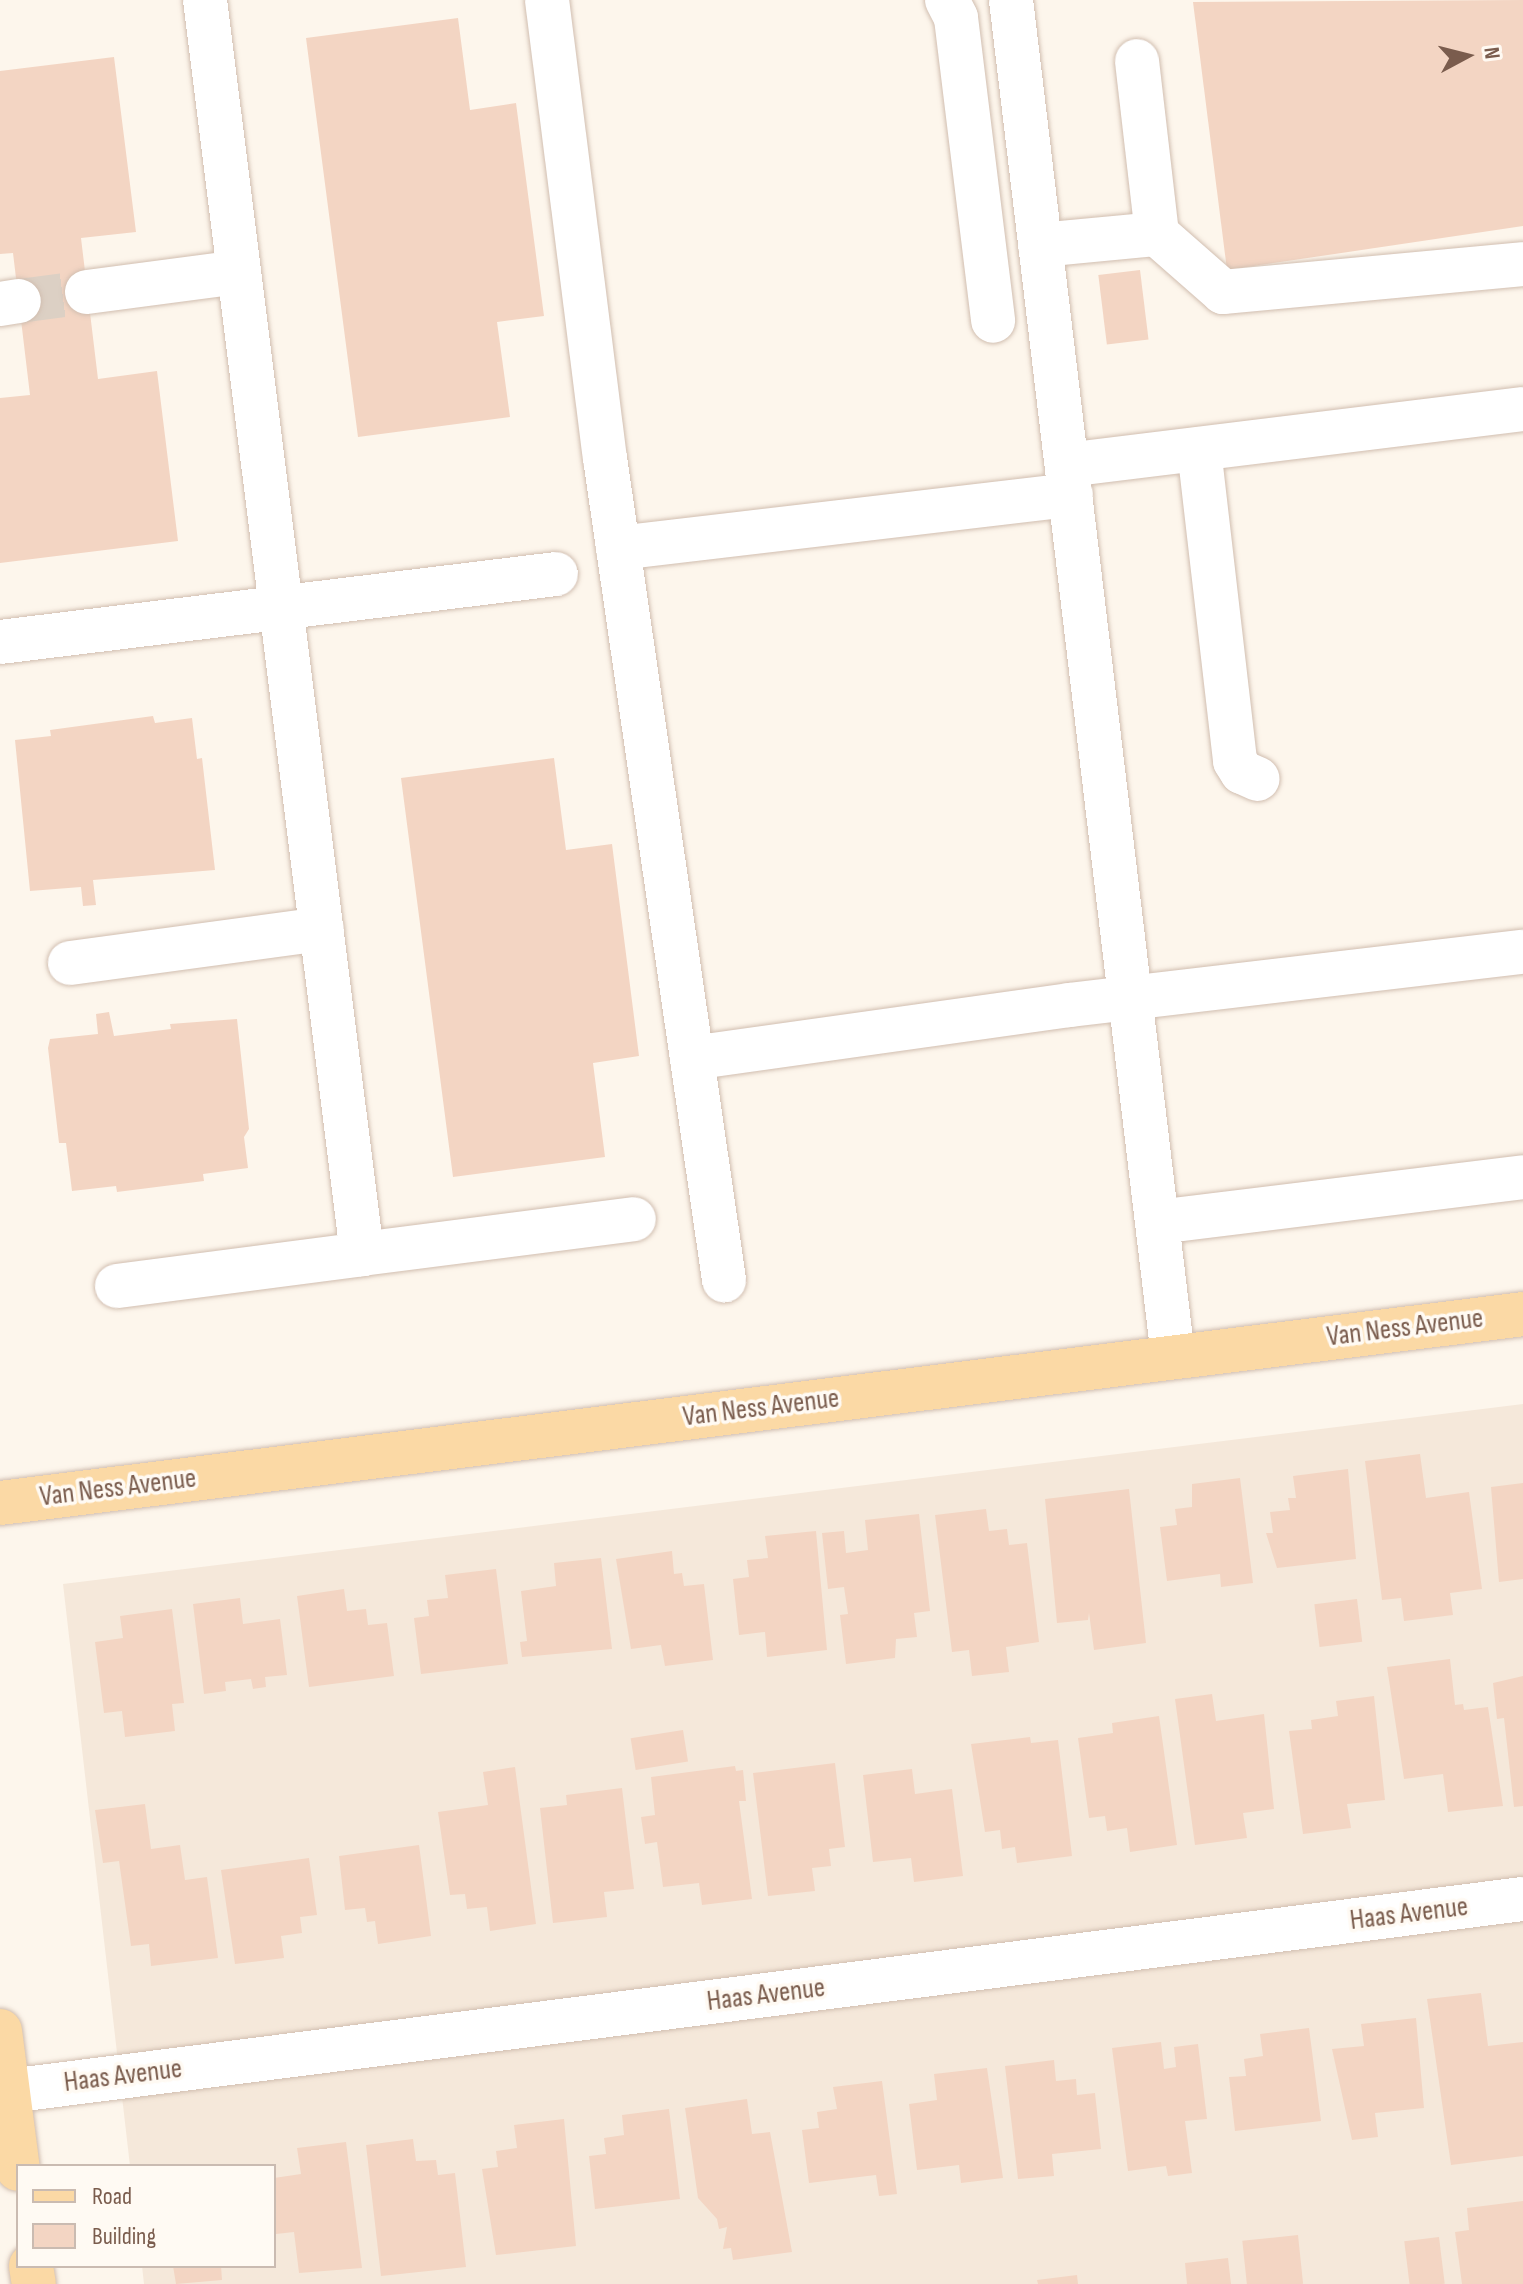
<!DOCTYPE html>
<html>
<head>
<meta charset="utf-8">
<style>
	body { margin:0 }
	#map { position:relative; width:1523px; height:2284px; overflow:hidden; background:#fdf6ec; font-family:"Sofia Sans Condensed",sans-serif }
	div>[style] { position:absolute }
	[style*='--x'] { left:calc(var(--x)*1px); top:calc(var(--y)*1px); width:calc(var(--w)*1px); rotate:calc(var(--a)*1deg) }
	.residential>* { inset:0; background:#f5e8da }
	.building>* { inset:0; background:#f3d5c3; transform-origin:0 0 }
	.minor-tunnel>* { height:44px; margin-top:-22px; transform-origin:0; background:repeating-linear-gradient(90deg,#dcd0c4 0 44px,transparent 0 66px) }
	.roads { filter:drop-shadow(0 0 2px #d1beb0) drop-shadow(0 0 2px #d1beb0) }
	.minor>* { height:44px; margin:-22px; padding:0 22px; transform-origin:22px; border-radius:22px; background:#fff }
	.major>* { height:44px; margin:-22px; padding:0 22px; transform-origin:22px; border-radius:22px; background:#fbd9a5 }
	span { translate:-50% -50%; white-space:nowrap; text-align:center; line-height:1.15; -webkit-text-stroke:7px #fffaf3; paint-order:stroke }
	.street-label { font-size:28px; color:#7a5c4d }
	.legend { position:absolute; left:16px; top:2164px; width:260px; height:104px; box-sizing:border-box; background:#fffaf3; border:2px solid #cabbb1; margin:0; padding:10px 14px; list-style:none; font-size:24px; color:#7a5c4d }
	.legend li { display:flex; align-items:center; gap:16px; height:40px }
	.legend b { width:40px; border:2px solid #cabbb1 }
	.north { position:absolute; left:1427px; top:16px; width:80px; height:80px; -webkit-text-stroke:6px #fffaf3; paint-order:stroke; rotate:83deg; font-size:22px; font-weight:700; line-height:32px; text-align:center; color:#7a5c4d }
	.north::after { content:''; display:block; margin:auto; width:28px; height:36px; background:#7a5c4d; clip-path:polygon(50% 0,100% 100%,50% 72%,0 100%) }
</style>
</head>
<body>
<div id="map">
	<div class="residential">
		<div style="clip-path:polygon(1523px 1404px,1523px 2284px,144px 2284px,142px 2266px,274px 2266px,274px 2166px,130px 2166px,63px 1584px)"></div>
	</div>
	<div class="building">
		<div style="clip-path:polygon(1523px 0,1523px 226px,1227px 270px,1193px 2px)"></div>
		<div style="clip-path:polygon(458px 18px,470px 110px,516px 103px,544px 316px,497px 322px,510px 417px,358px 437px,306px 38px)"></div>
		<div style="clip-path:polygon(114px 57px,136px 232px,81px 238px,98px 379px,157px 371px,178px 541px,0 563px,0 398px,30px 395px,13px 253px,0 254px,0 71px)"></div>
		<div style="left:1140px;top:270px;width:70px;height:42px;rotate:83deg"></div>
		<div style="clip-path:polygon(153px 716px,155px 723px,192px 718px,197px 759px,202px 758px,215px 870px,93px 880px,96px 905px,83px 906px,81px 887px,30px 891px,15px 740px,51px 736px,50px 730px)"></div>
		<div style="clip-path:polygon(554px 758px,566px 850px,612px 844px,639px 1056px,593px 1063px,605px 1157px,453px 1177px,401px 778px)"></div>
		<div style="clip-path:polygon(109px 1012px,114px 1036px,171px 1029px,170px 1024px,237px 1019px,249px 1129px,244px 1137px,248px 1168px,203px 1174px,204px 1181px,117px 1192px,116px 1186px,72px 1191px,66px 1143px,59px 1143px,48px 1048px,50px 1039px,98px 1034px,96px 1014px)"></div>
		<div style="clip-path:polygon(1420px 1454px,1426px 1498px,1469px 1492px,1482px 1589px,1450px 1593px,1453px 1615px,1404px 1621px,1401px 1598px,1382px 1600px,1365px 1461px)"></div>
		<div style="clip-path:polygon(1348px 1469px,1356px 1559px,1277px 1568px,1266px 1533px,1273px 1533px,1270px 1512px,1290px 1510px,1288px 1498px,1296px 1498px,1293px 1476px)"></div>
		<div style="clip-path:polygon(1240px 1478px,1253px 1583px,1221px 1587px,1220px 1574px,1167px 1581px,1160px 1527px,1177px 1525px,1175px 1509px,1192px 1507px,1192px 1484px)"></div>
		<div style="clip-path:polygon(1523px 1483px,1523px 1579px,1499px 1582px,1491px 1487px)"></div>
		<div style="clip-path:polygon(1129px 1489px,1146px 1643px,1094px 1650px,1089px 1613px,1088px 1620px,1057px 1623px,1045px 1499px)"></div>
		<div style="clip-path:polygon(986px 1509px,989px 1531px,1007px 1529px,1009px 1545px,1027px 1543px,1039px 1642px,1006px 1647px,1009px 1672px,972px 1676px,969px 1650px,952px 1652px,935px 1515px)"></div>
		<div style="clip-path:polygon(919px 1514px,930px 1611px,914px 1613px,917px 1637px,896px 1639px,895px 1658px,846px 1664px,840px 1615px,848px 1614px,844px 1587px,828px 1589px,822px 1533px,844px 1531px,846px 1553px,868px 1550px,865px 1520px)"></div>
		<div style="clip-path:polygon(816px 1531px,827px 1650px,767px 1657px,765px 1632px,739px 1635px,733px 1579px,749px 1577px,747px 1560px,768px 1558px,765px 1536px)"></div>
		<div style="clip-path:polygon(672px 1551px,674px 1574px,682px 1573px,684px 1586px,704px 1584px,713px 1660px,665px 1666px,661px 1645px,631px 1649px,616px 1559px)"></div>
		<div style="clip-path:polygon(601px 1558px,612px 1649px,522px 1657px,520px 1642px,527px 1641px,521px 1591px,556px 1586px,554px 1563px)"></div>
		<div style="clip-path:polygon(496px 1569px,508px 1664px,421px 1674px,414px 1618px,429px 1616px,427px 1600px,448px 1598px,445px 1575px)"></div>
		<div style="clip-path:polygon(344px 1589px,347px 1611px,366px 1609px,368px 1625px,387px 1623px,394px 1676px,309px 1687px,297px 1596px)"></div>
		<div style="clip-path:polygon(240px 1598px,243px 1624px,280px 1619px,287px 1675px,265px 1677px,266px 1687px,253px 1689px,251px 1679px,225px 1682px,226px 1691px,204px 1694px,193px 1604px)"></div>
		<div style="left:1357px;top:1599px;width:43px;height:43px;rotate:83deg"></div>
		<div style="clip-path:polygon(172px 1609px,184px 1703px,172px 1704px,175px 1731px,125px 1737px,122px 1711px,104px 1713px,95px 1642px,123px 1638px,120px 1616px)"></div>
		<div style="clip-path:polygon(1450px 1659px,1455px 1705px,1463px 1704px,1464px 1710px,1488px 1707px,1503px 1806px,1448px 1812px,1443px 1774px,1404px 1779px,1387px 1667px)"></div>
		<div style="clip-path:polygon(1523px 1676px,1523px 1806px,1514px 1807px,1504px 1718px,1497px 1719px,1493px 1683px)"></div>
		<div style="clip-path:polygon(1212px 1694px,1216px 1721px,1264px 1714px,1274px 1809px,1243px 1813px,1247px 1838px,1195px 1845px,1175px 1699px)"></div>
		<div style="clip-path:polygon(1374px 1696px,1385px 1800px,1347px 1804px,1351px 1828px,1303px 1834px,1289px 1731px,1312px 1729px,1311px 1720px,1338px 1716px,1336px 1701px)"></div>
		<div style="clip-path:polygon(1159px 1716px,1177px 1845px,1130px 1852px,1127px 1828px,1107px 1831px,1105px 1816px,1089px 1818px,1078px 1738px,1113px 1733px,1112px 1723px)"></div>
		<div style="left:683px;top:1730px;width:32px;height:53px;rotate:81deg"></div>
		<div style="clip-path:polygon(1030px 1737px,1031px 1743px,1058px 1740px,1072px 1856px,1017px 1863px,1015px 1847px,1002px 1849px,1000px 1830px,985px 1832px,971px 1744px)"></div>
		<div style="clip-path:polygon(835px 1763px,845px 1847px,829px 1849px,831px 1866px,812px 1868px,815px 1891px,768px 1896px,753px 1773px)"></div>
		<div style="clip-path:polygon(735px 1766px,736px 1771px,743px 1770px,746px 1801px,739px 1801px,752px 1899px,702px 1905px,699px 1883px,663px 1887px,657px 1842px,645px 1844px,641px 1817px,655px 1815px,651px 1777px)"></div>
		<div style="clip-path:polygon(515px 1767px,536px 1924px,490px 1931px,487px 1907px,467px 1909px,465px 1894px,450px 1895px,438px 1812px,488px 1805px,483px 1772px)"></div>
		<div style="clip-path:polygon(912px 1769px,915px 1794px,952px 1789px,963px 1876px,914px 1882px,911px 1858px,873px 1862px,863px 1775px)"></div>
		<div style="clip-path:polygon(622px 1788px,634px 1889px,604px 1892px,607px 1917px,553px 1923px,540px 1808px,567px 1805px,566px 1795px)"></div>
		<div style="clip-path:polygon(145px 1804px,151px 1849px,180px 1845px,185px 1880px,207px 1877px,218px 1958px,151px 1966px,149px 1944px,131px 1946px,119px 1861px,103px 1863px,95px 1810px)"></div>
		<div style="clip-path:polygon(419px 1845px,431px 1936px,378px 1944px,375px 1921px,367px 1922px,365px 1908px,345px 1910px,339px 1856px)"></div>
		<div style="clip-path:polygon(309px 1858px,317px 1915px,300px 1917px,302px 1933px,281px 1936px,284px 1958px,235px 1964px,221px 1870px)"></div>
		<div style="clip-path:polygon(1481px 1993px,1488px 2046px,1523px 2042px,1523px 2156px,1451px 2165px,1427px 1999px)"></div>
		<div style="clip-path:polygon(1416px 2018px,1424px 2108px,1375px 2113px,1378px 2137px,1352px 2140px,1332px 2049px,1364px 2046px,1361px 2024px)"></div>
		<div style="clip-path:polygon(1309px 2028px,1321px 2121px,1235px 2131px,1229px 2077px,1246px 2076px,1244px 2059px,1263px 2056px,1260px 2034px)"></div>
		<div style="clip-path:polygon(1161px 2042px,1164px 2069px,1176px 2067px,1174px 2047px,1198px 2044px,1207px 2119px,1185px 2121px,1192px 2173px,1168px 2176px,1166px 2166px,1128px 2171px,1112px 2048px)"></div>
		<div style="clip-path:polygon(1054px 2060px,1056px 2081px,1076px 2079px,1077px 2095px,1095px 2093px,1101px 2149px,1052px 2154px,1054px 2176px,1018px 2179px,1005px 2066px)"></div>
		<div style="clip-path:polygon(987px 2068px,1003px 2178px,961px 2183px,959px 2165px,917px 2170px,909px 2104px,937px 2100px,934px 2074px)"></div>
		<div style="clip-path:polygon(882px 2081px,897px 2194px,879px 2196px,876px 2175px,809px 2183px,802px 2130px,819px 2128px,817px 2112px,837px 2109px,833px 2087px)"></div>
		<div style="clip-path:polygon(747px 2099px,752px 2134px,770px 2132px,792px 2252px,733px 2260px,731px 2248px,723px 2249px,727px 2227px,719px 2229px,717px 2219px,698px 2198px,685px 2108px)"></div>
		<div style="clip-path:polygon(669px 2109px,680px 2199px,595px 2209px,589px 2156px,606px 2154px,604px 2138px,624px 2135px,622px 2115px)"></div>
		<div style="clip-path:polygon(564px 2119px,576px 2246px,496px 2255px,482px 2169px,498px 2167px,496px 2151px,517px 2148px,514px 2125px)"></div>
		<div style="clip-path:polygon(413px 2139px,416px 2161px,436px 2160px,438px 2175px,455px 2173px,466px 2267px,381px 2276px,366px 2145px)"></div>
		<div style="clip-path:polygon(346px 2142px,362px 2268px,299px 2273px,294px 2232px,276px 2234px,274px 2178px,301px 2174px,297px 2148px)"></div>
		<div style="clip-path:polygon(1523px 2201px,1523px 2284px,1462px 2284px,1455px 2232px,1469px 2230px,1467px 2208px)"></div>
		<div style="left:1298px;top:2235px;width:49px;height:56px;rotate:84deg"></div>
		<div style="left:1439px;top:2237px;width:47px;height:35px;rotate:83deg"></div>
		<div style="clip-path:polygon(1228px 2258px,1231px 2284px,1187px 2284px,1185px 2263px)"></div>
		<div style="clip-path:polygon(173px 2266px,221px 2266px,222px 2280px,176px 2284px)"></div>
		<div style="clip-path:polygon(1077px 2275px,1078px 2284px,1038px 2284px,1037px 2280px)"></div>
	</div>
	<div class="minor-tunnel">
		<div style="--x:19;--y:301;--w:69;--a:-7.5"></div>
	</div>
	<div class="roads">
		<div class="minor">
			<div style="--x:205;--y:0;--w:1264;--a:82.86"></div>
			<div style="--x:362;--y:1254;--w:274;--a:-7.3"></div>
			<div style="--x:547;--y:0;--w:462;--a:82.8"></div>
			<div style="--x:605;--y:458;--w:831;--a:81.76"></div>
			<div style="--x:947;--y:0;--w:20;--a:63"></div>
			<div style="--x:956;--y:18;--w:305;--a:83"></div>
			<div style="--x:1011;--y:0;--w:1367;--a:83.19"></div>
			<div style="--x:1157;--y:234;--w:88;--a:41.3"></div>
			<div style="--x:1223;--y:292;--w:301;--a:-5.3"></div>
			<div style="--x:1040;--y:245;--w:118;--a:-5.4"></div>
			<div style="--x:1157;--y:234;--w:174;--a:-96.6"></div>
			<div style="--x:87;--y:292;--w:153;--a:-7.5"></div>
			<div style="--x:0;--y:304;--w:19;--a:-9"></div>
			<div style="--x:1199;--y:449;--w:314;--a:83.4"></div>
			<div style="--x:1235;--y:761;--w:13;--a:58"></div>
			<div style="--x:1242;--y:772;--w:17;--a:24"></div>
			<div style="--x:1067;--y:465;--w:459;--a:-7"></div>
			<div style="--x:618;--y:548;--w:456;--a:-6.7"></div>
			<div style="--x:0;--y:642;--w:560;--a:-6.97"></div>
			<div style="--x:70;--y:963;--w:254;--a:-7.7"></div>
			<div style="--x:692;--y:1058;--w:381;--a:-8"></div>
			<div style="--x:1069;--y:1005;--w:457;--a:-6.7"></div>
			<div style="--x:1158;--y:1222;--w:368;--a:-7"></div>
			<div style="--x:117;--y:1286;--w:247;--a:-7.4"></div>
			<div style="--x:9;--y:2091;--w:1526;--a:-7.23"></div>
		</div>
		<div class="major">
			<div style="--x:0;--y:1503;--w:1535;--a:-7.07"></div>
			<div style="--x:0;--y:2031;--w:139;--a:82.6"></div>
			<div style="--x:31;--y:2266;--w:18;--a:81"></div>
		</div>
	</div>
	<div class="street-label">
		<span style="left:1405px;top:1328px;rotate:-7deg">Van Ness Avenue</span>
		<span style="left:761px;top:1408px;rotate:-7deg">Van Ness Avenue</span>
		<span style="left:118px;top:1488px;rotate:-7deg">Van Ness Avenue</span>
		<span style="left:1409px;top:1914px;rotate:-7deg">Haas Avenue</span>
		<span style="left:766px;top:1995px;rotate:-7deg">Haas Avenue</span>
		<span style="left:123px;top:2076px;rotate:-7deg">Haas Avenue</span>
	</div>
	<ul class="legend">
	<li><b style="height:10px;background:#fbd9a5"></b>Road</li>
	<li><b style="height:22px;background:#f3d5c3"></b>Building</li>
	</ul>
	<div class="north">N</div>
</div>
</body>
</html>
